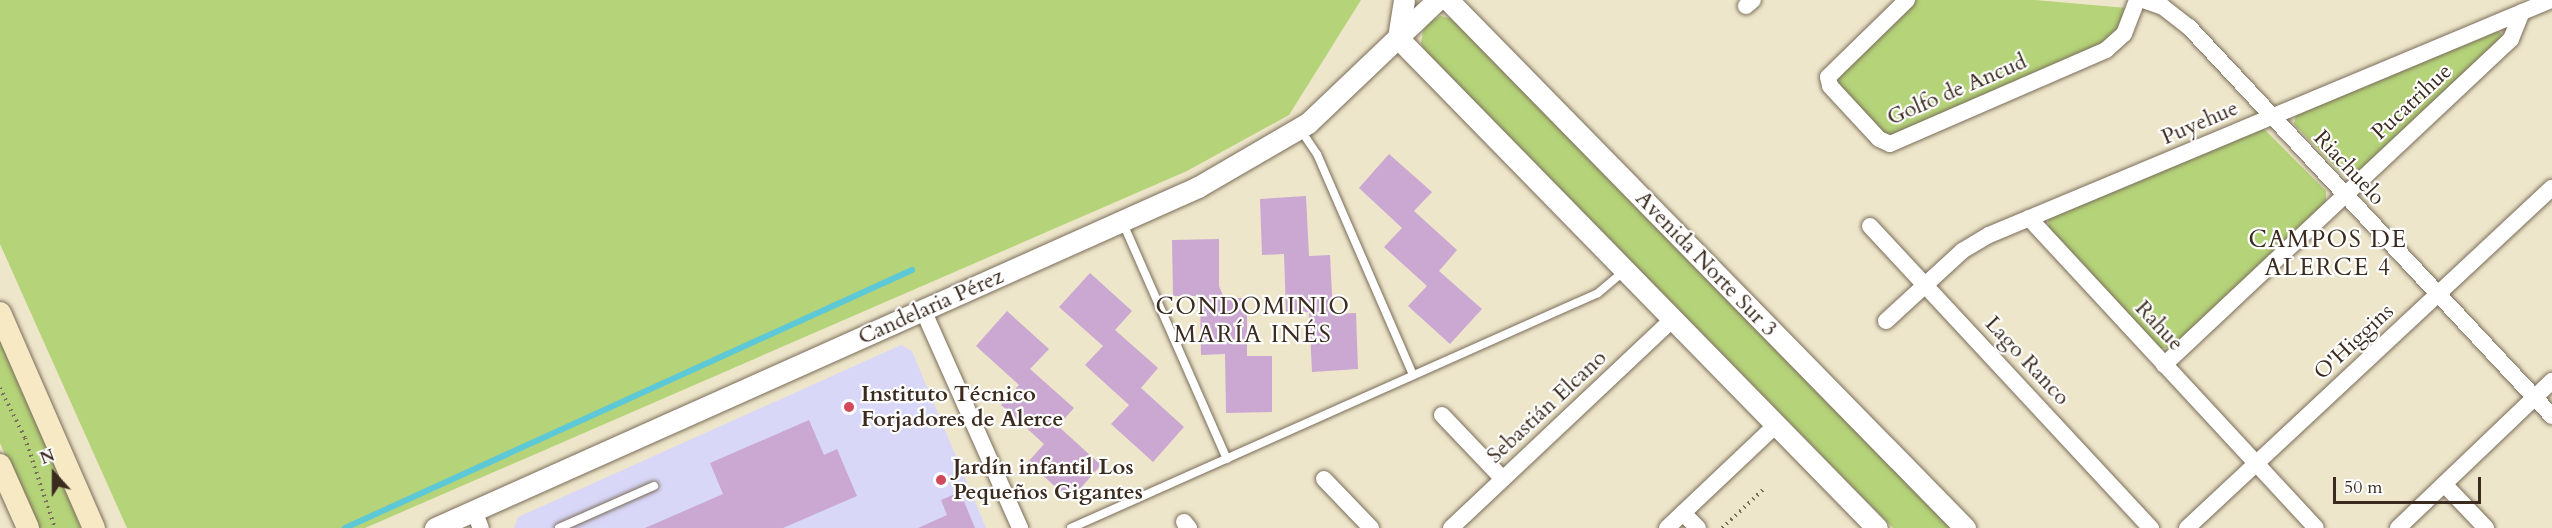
<!DOCTYPE html>
<html>
<head>
<meta charset="utf-8">
<style>
	body { margin:0 }
	#map { position:relative; width:2552px; height:528px; overflow:hidden; background:#eee6ca; font-family:Cardo,serif }
	div>[style] { position:absolute }
	[style*='--x'] { left:calc(var(--x)*1px); top:calc(var(--y)*1px); width:calc(var(--w)*1px); rotate:calc(var(--a)*1deg) }
	.built>* { inset:0; background:#d9d7f8 }
	.green>* { inset:0; background:#b5d379 }
	.stream>* { height:6px; margin:-3px; padding:0 3px; transform-origin:3px; border-radius:3px; background:#5dc8d6 }
	.building>* { inset:0; background:#caa8d1 }
	.path>* { height:4px; margin-top:-2px; transform-origin:0; background:repeating-linear-gradient(90deg,#7a6c5a 0 1.5px,transparent 0 6px) }
	.roads { filter:drop-shadow(0 0 2px #7a6c5a) drop-shadow(0 0 2px #7a6c5a) }
	.service>* { height:8px; margin:-4px; padding:0 4px; transform-origin:4px; border-radius:4px; background:#fff }
	.minor>* { height:16px; margin:-8px; padding:0 8px; transform-origin:8px; border-radius:8px; background:#fff }
	.tertiary>* { height:21px; margin:-10.5px; padding:0 10.5px; transform-origin:10.5px; border-radius:10.5px; background:#fff }
	.secondary>* { height:22px; margin:-11px; padding:0 11px; transform-origin:11px; border-radius:11px; background:#f6e9c3 }
	.dots>* { width:16px; height:16px; translate:-50% -50%; box-sizing:border-box; border:3px solid #fff; border-radius:50% }
	span { translate:-50% -50%; white-space:nowrap; text-align:center; line-height:1.15; -webkit-text-stroke:4.5px #fff; paint-order:stroke }
	.street-label { font-size:22px; color:#3b2a1e }
	.poi-label { font-size:22px; color:#3b2a1e; font-weight:700 }
	.left { translate:0 -50%; text-align:left }
	.neighbourhood-label { font-size:24px; color:#3b2a1e; letter-spacing:1.5px }
	.north { position:absolute; left:24px; top:444px; width:60px; height:60px; -webkit-text-stroke:4px #fff; paint-order:stroke; rotate:339deg; font-size:16px; font-weight:700; line-height:24px; text-align:center; color:#3b2a1e }
	.north::after { content:''; display:block; margin:auto; width:21px; height:27px; background:#3b2a1e; clip-path:polygon(50% 0,100% 100%,50% 72%,0 100%) }
	.scale { position:absolute; left:2333px; top:477px; width:148px; height:27px; box-sizing:border-box; border:3px solid #3b2a1e; border-top:0; padding-left:8px; font-size:18px; line-height:21px; white-space:nowrap; color:#3b2a1e; -webkit-text-stroke:4px #fff; paint-order:stroke }
</style>
</head>
<body>
<div id="map">
	<div class="built">
		<div style="clip-path:polygon(901px 345px,912px 351px,986px 528px,514px 528px,518px 517px)"></div>
	</div>
	<div class="green">
		<div style="clip-path:polygon(0 0,1361px 0,1289px 115px,1187px 171px,365px 528px,127px 528px,0 244px)"></div>
		<div style="clip-path:polygon(1916px 0,2035px 0,2127px 8px,2123px 26px,2105px 44px,1897px 135px,1884px 135px,1839px 84px,1839px 75px)"></div>
		<div style="clip-path:polygon(1441px 16px,1452px 19px,1953px 528px,1893px 528px,1427px 53px,1421px 44px,1423px 31px,1429px 22px)"></div>
		<div style="clip-path:polygon(2499px 31px,2504px 39px,2357px 176px,2345px 177px,2294px 124px,2296px 114px)"></div>
		<div style="clip-path:polygon(2264px 129px,2326px 191px,2326px 204px,2173px 348px,2159px 348px,2049px 230px,2048px 221px,2053px 214px)"></div>
		<div style="clip-path:polygon(0 340px,63px 483px,81px 528px,37px 528px,0 443px)"></div>
	</div>
	<div class="stream">
		<div style="--x:345;--y:528;--w:623;--a:-24.47"></div>
	</div>
	<div class="building">
		<div style="clip-path:polygon(1389px 154px,1432px 192px,1414px 211px,1457px 250px,1439px 271px,1482px 309px,1450px 344px,1408px 306px,1427px 286px,1384px 247px,1402px 228px,1359px 188px)"></div>
		<div style="clip-path:polygon(1306px 196px,1309px 256px,1330px 255px,1333px 314px,1356px 313px,1358px 369px,1312px 372px,1309px 312px,1286px 313px,1284px 254px,1262px 255px,1260px 199px)"></div>
		<div style="clip-path:polygon(1219px 239px,1219px 286px,1224px 298px,1247px 298px,1247px 356px,1272px 356px,1272px 412px,1226px 413px,1225px 354px,1201px 355px,1200px 296px,1173px 296px,1172px 240px)"></div>
		<div style="clip-path:polygon(1090px 273px,1132px 311px,1115px 330px,1158px 368px,1141px 388px,1184px 427px,1153px 462px,1111px 424px,1129px 405px,1085px 365px,1103px 346px,1059px 307px)"></div>
		<div style="clip-path:polygon(1007px 311px,1049px 349px,1030px 369px,1074px 408px,1058px 426px,1101px 465px,1070px 500px,1028px 462px,1044px 444px,1001px 405px,1019px 385px,976px 346px)"></div>
		<div style="clip-path:polygon(809px 420px,824px 455px,837px 449px,857px 496px,783px 528px,645px 528px,723px 494px,710px 463px)"></div>
		<div style="clip-path:polygon(960px 492px,975px 528px,918px 528px,947px 515px,941px 500px)"></div>
	</div>
	<div class="path">
		<div style="--x:0;--y:388;--w:56;--a:63.4"></div>
		<div style="--x:25;--y:438;--w:95;--a:71.6"></div>
		<div style="--x:1722;--y:528;--w:59;--a:-42.9"></div>
	</div>
	<div class="roads">
		<div class="service">
			<div style="--x:1300;--y:129;--w:30;--a:56"></div>
			<div style="--x:1317;--y:154;--w:241;--a:66.5"></div>
			<div style="--x:1122;--y:221;--w:260;--a:66.2"></div>
			<div style="--x:559;--y:528;--w:104;--a:-23.9"></div>
			<div style="--x:1071;--y:528;--w:577;--a:-24.03"></div>
			<div style="--x:1598;--y:293;--w:35;--a:-40"></div>
		</div>
		<div class="minor">
			<div style="--x:1907;--y:0;--w:110;--a:135.7"></div>
			<div style="--x:1828;--y:77;--w:9;--a:77"></div>
			<div style="--x:1830;--y:86;--w:72;--a:47.2"></div>
			<div style="--x:1879;--y:139;--w:12;--a:24"></div>
			<div style="--x:1890;--y:144;--w:236;--a:-23.5"></div>
			<div style="--x:2106;--y:50;--w:24;--a:-42"></div>
			<div style="--x:2124;--y:34;--w:36;--a:-69"></div>
			<div style="--x:2143;--y:0;--w:21;--a:19"></div>
			<div style="--x:2163;--y:7;--w:33;--a:38"></div>
			<div style="--x:2189;--y:27;--w:532;--a:46.98"></div>
			<div style="--x:1746;--y:6;--w:9;--a:-41"></div>
			<div style="--x:2029;--y:218;--w:422;--a:47.2"></div>
			<div style="--x:1870;--y:226;--w:413;--a:47.1"></div>
			<div style="--x:923;--y:310;--w:239;--a:66"></div>
			<div style="--x:1886;--y:321;--w:103;--a:-42.6"></div>
			<div style="--x:1962;--y:251;--w:31;--a:-31"></div>
			<div style="--x:1989;--y:235;--w:609;--a:-22.69"></div>
			<div style="--x:2164;--y:365;--w:476;--a:-43.2"></div>
			<div style="--x:2511;--y:39;--w:29;--a:-68"></div>
			<div style="--x:1442;--y:415;--w:88;--a:46.4"></div>
			<div style="--x:1324;--y:479;--w:68;--a:46.2"></div>
			<div style="--x:2444;--y:484;--w:61;--a:46.3"></div>
			<div style="--x:474;--y:511;--w:18;--a:68"></div>
			<div style="--x:1683;--y:513;--w:21;--a:45"></div>
			<div style="--x:1184;--y:522;--w:8;--a:50"></div>
			<div style="--x:1451;--y:528;--w:305;--a:-43.3"></div>
			<div style="--x:1667;--y:528;--w:150;--a:-43.4"></div>
			<div style="--x:2187;--y:528;--w:499;--a:-43"></div>
			<div style="--x:2398;--y:528;--w:213;--a:-43.7"></div>
		</div>
		<div class="tertiary">
			<div style="--x:1404;--y:0;--w:38;--a:99"></div>
			<div style="--x:1398;--y:38;--w:685;--a:45.65"></div>
			<div style="--x:1448;--y:0;--w:739;--a:45.6"></div>
			<div style="--x:435;--y:528;--w:836;--a:-24.08"></div>
			<div style="--x:1198;--y:187;--w:127;--a:-30.2"></div>
			<div style="--x:1308;--y:123;--w:178;--a:-43.6"></div>
		</div>
		<div class="secondary">
			<div style="--x:0;--y:313;--w:235;--a:66.4"></div>
			<div style="--x:0;--y:465;--w:69;--a:66"></div>
		</div>
	</div>
	<div class="dots">
		<div style="left:849px;top:407px;background:#d1495b"></div>
		<div style="left:941px;top:480px;background:#d1495b"></div>
	</div>
	<div class="street-label">
		<span style="left:1957px;top:90px;rotate:-23deg">Golfo de Ancud</span>
		<span style="left:2412px;top:102px;rotate:-43deg">Pucatrihue</span>
		<span style="left:2200px;top:123px;rotate:-23deg">Puyehue</span>
		<span style="left:2349px;top:168px;rotate:47deg">Riachuelo</span>
		<span style="left:1706px;top:264px;rotate:46deg">Avenida Norte Sur 3</span>
		<span style="left:931px;top:307px;rotate:-24deg">Candelaria Pérez</span>
		<span style="left:2159px;top:326px;rotate:47deg">Rahue</span>
		<span style="left:2354px;top:342px;rotate:-43deg">O'Higgins</span>
		<span style="left:2027px;top:361px;rotate:47deg">Lago Ranco</span>
		<span style="left:1547px;top:407px;rotate:-43deg">Sebastián Elcano</span>
	</div>
	<div class="poi-label">
		<span class="left" style="left:861px;top:407px">Instituto Técnico<br>Forjadores de Alerce</span>
		<span class="left" style="left:953px;top:480px">Jardín infantil Los<br>Pequeños Gigantes</span>
	</div>
	<div class="neighbourhood-label">
		<span style="left:2328px;top:254px">CAMPOS DE<br>ALERCE 4</span>
		<span style="left:1253px;top:321px">CONDOMINIO<br>MARÍA INÉS</span>
	</div>
	<div class="north">N</div>
	<div class="scale">50 m</div>
</div>
</body>
</html>
